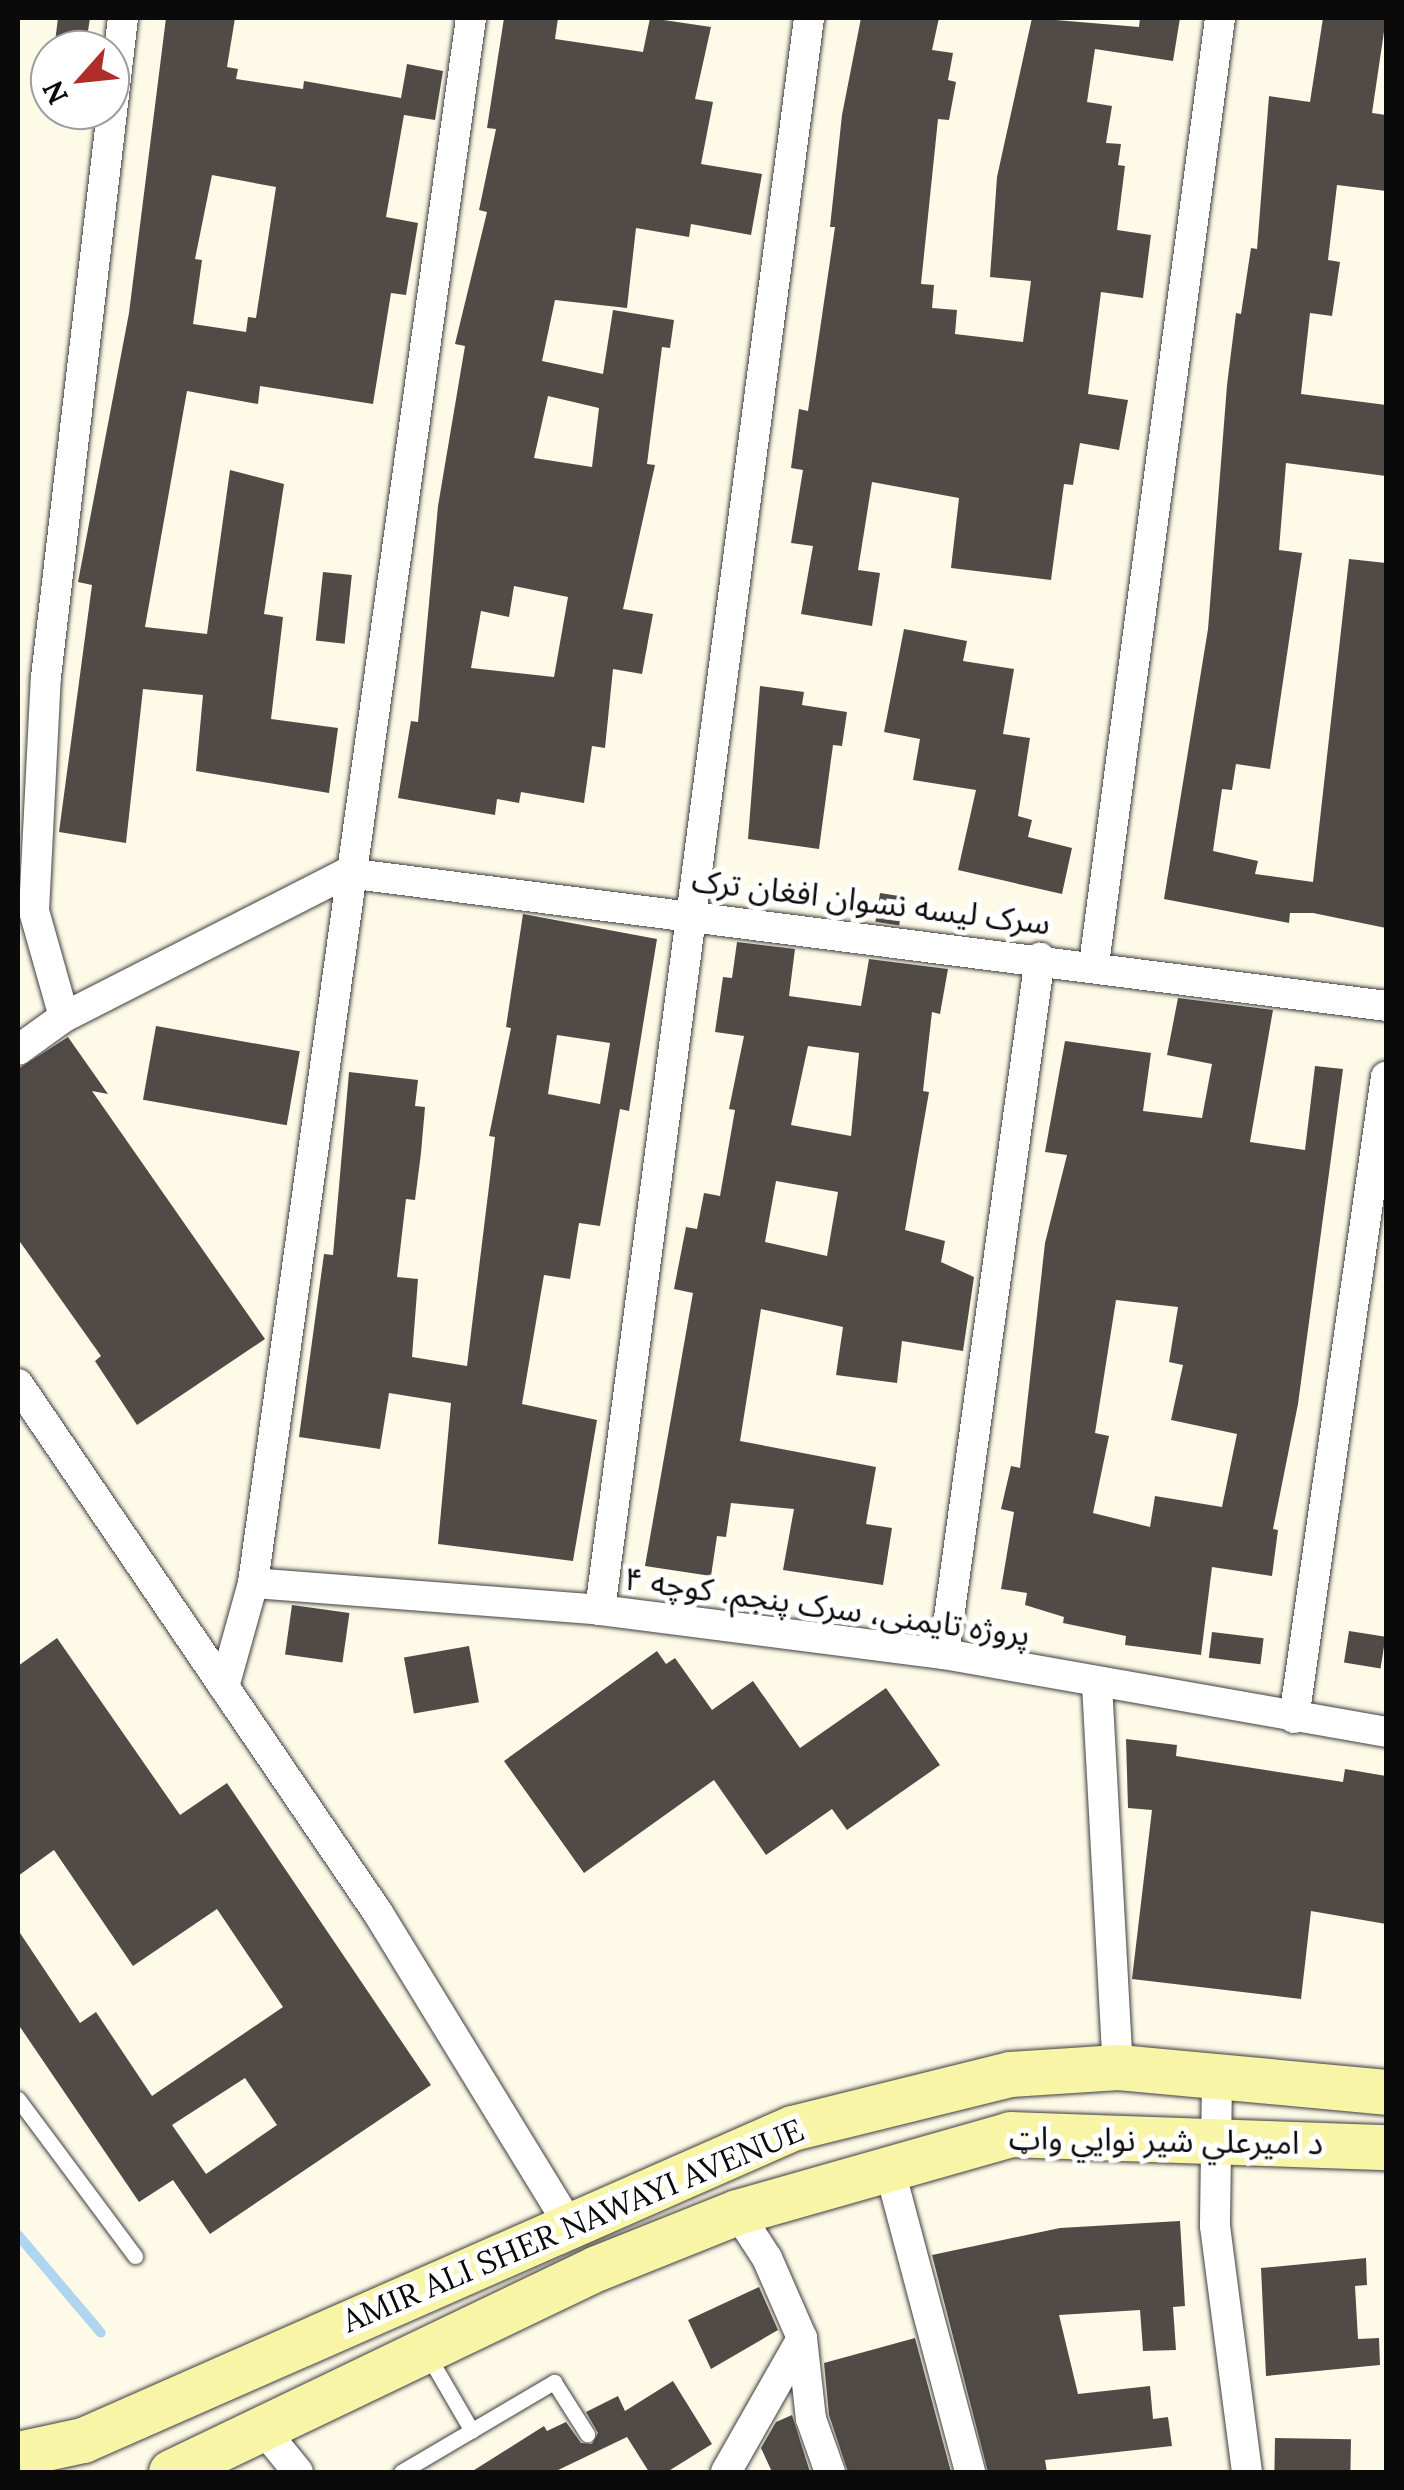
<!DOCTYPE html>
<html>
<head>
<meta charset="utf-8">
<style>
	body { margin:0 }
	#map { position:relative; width:1404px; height:2490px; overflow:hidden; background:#fefae8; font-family:Lora,"Noto Sans Arabic",serif }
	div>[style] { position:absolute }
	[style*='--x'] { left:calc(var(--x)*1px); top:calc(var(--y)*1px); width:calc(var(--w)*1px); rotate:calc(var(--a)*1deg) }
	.stream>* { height:10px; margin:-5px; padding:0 5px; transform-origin:5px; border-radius:5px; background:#b0d5f1 }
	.building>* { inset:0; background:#514b47; transform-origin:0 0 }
	.roads { filter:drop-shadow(0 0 2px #3d3d3d) drop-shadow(0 0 2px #3d3d3d) }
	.service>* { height:15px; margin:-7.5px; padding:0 7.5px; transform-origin:7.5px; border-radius:7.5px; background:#fff }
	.minor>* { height:30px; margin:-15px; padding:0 15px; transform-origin:15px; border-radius:15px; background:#fff }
	.secondary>* { height:45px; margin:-22.5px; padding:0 22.5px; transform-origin:22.5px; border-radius:22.5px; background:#f9f5a7 }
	span { translate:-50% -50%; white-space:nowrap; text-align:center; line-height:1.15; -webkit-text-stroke:10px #fff; paint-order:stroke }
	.street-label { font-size:32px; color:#0a0a0a }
	.frame { position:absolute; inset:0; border:20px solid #0a0a0a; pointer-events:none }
	.north { position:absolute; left:30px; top:30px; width:100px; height:100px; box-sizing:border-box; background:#fff; border:2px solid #9d9d9d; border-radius:50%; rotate:243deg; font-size:28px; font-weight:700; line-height:40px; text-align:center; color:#0a0a0a }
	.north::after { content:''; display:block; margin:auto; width:35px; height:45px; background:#af2e2c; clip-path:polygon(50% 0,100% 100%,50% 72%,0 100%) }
</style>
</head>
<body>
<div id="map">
	<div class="stream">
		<div style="--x:18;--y:2235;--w:128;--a:49.7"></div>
	</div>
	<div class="building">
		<div style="clip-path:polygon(58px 18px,90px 18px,85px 50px,54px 50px)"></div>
		<div style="clip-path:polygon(evenodd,166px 18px,235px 18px,227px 67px,238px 69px,236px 79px,303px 89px,304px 81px,401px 98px,407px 64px,443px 71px,435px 120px,404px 115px,386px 217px,418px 223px,406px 295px,391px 293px,373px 404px,260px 386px,258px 404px,187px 391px,145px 627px,207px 634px,230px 470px,284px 484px,264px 614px,283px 617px,271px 719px,338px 728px,329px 793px,196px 771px,203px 695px,143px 689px,126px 843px,59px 832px,92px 585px,78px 582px,129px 313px,166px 18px,212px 175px,276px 187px,256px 318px,248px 317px,246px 332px,193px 324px,202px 260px,195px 259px,212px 175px)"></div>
		<div style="clip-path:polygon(evenodd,504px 18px,558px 18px,555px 39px,643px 52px,650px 18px,711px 27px,695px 99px,713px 102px,701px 164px,762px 174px,751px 235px,691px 224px,689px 237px,636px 228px,627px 308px,555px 300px,542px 361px,603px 374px,613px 310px,674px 320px,670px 348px,662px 347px,647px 464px,655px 465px,623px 609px,653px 614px,642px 674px,613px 669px,605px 748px,592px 746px,584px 803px,521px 792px,519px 803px,497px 799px,495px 815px,398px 798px,411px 721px,418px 722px,438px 506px,465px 346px,455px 344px,487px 212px,479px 210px,496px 129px,487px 128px,504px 18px,548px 396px,599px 408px,592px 467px,534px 458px,548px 396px,504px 18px,514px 586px,568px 597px,554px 677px,471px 668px,481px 611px,509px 617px,514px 586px)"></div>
		<div style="clip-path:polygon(861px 18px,939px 18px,932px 50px,953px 53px,948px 80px,956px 82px,949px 120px,938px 119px,921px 284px,934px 285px,932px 308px,957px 310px,955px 334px,1023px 342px,1031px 281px,990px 277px,997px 177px,1032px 18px,1139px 27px,1140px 18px,1180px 18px,1173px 61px,1095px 49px,1087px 102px,1112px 106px,1106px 143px,1121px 144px,1118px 165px,1125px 166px,1117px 230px,1151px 235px,1143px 298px,1101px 292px,1088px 394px,1128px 400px,1119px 450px,1080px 443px,1073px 485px,1064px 484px,1051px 580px,951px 568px,959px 498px,872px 482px,858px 570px,880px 573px,872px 626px,801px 614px,813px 546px,791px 543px,803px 470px,791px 468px,799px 409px,808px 411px,835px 227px,830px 227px,842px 115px)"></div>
		<div style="clip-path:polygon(1323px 18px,1386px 18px,1372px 113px,1386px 115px,1386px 191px,1337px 185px,1328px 260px,1340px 262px,1332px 316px,1310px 313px,1301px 394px,1386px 405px,1386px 476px,1286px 463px,1279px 550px,1302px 553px,1270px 769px,1236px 764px,1232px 790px,1222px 789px,1213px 851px,1258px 861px,1255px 874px,1313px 882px,1349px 559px,1386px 563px,1386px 928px,1313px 913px,1290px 913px,1289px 923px,1164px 899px,1208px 629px,1227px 385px,1236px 313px,1241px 314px,1251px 248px,1257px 249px,1269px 96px,1310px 102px)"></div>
		<div style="left:323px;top:572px;width:29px;height:69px;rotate:6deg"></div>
		<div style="clip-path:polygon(904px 629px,967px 641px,963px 661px,1014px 669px,1003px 734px,1030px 738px,1018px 816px,1032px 820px,1028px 837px,1072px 848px,1062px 894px,958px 870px,976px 790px,913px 780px,920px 739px,884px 732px)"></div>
		<div style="clip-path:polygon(760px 686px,804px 692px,802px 705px,847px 712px,842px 746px,833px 745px,819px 849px,748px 839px)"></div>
		<div style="left:880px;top:893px;width:24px;height:29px;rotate:9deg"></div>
		<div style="clip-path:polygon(evenodd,523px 914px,657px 939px,629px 1111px,620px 1109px,600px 1226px,579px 1223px,570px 1279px,544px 1275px,522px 1404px,597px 1420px,573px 1561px,438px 1544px,451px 1403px,389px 1393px,380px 1449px,299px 1437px,324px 1254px,333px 1255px,349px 1072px,418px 1080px,415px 1106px,425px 1107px,421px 1153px,415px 1200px,406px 1199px,397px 1277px,418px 1279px,412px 1357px,467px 1366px,495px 1137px,489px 1136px,511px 1028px,506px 1027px,523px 914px,557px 1035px,610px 1043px,600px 1104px,548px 1094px,557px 1035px)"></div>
		<div style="clip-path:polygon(evenodd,737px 942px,795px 949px,789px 996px,861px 1006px,869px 959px,948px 969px,940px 1014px,932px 1012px,923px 1091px,929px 1092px,905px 1230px,945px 1241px,941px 1262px,974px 1277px,963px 1351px,902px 1341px,897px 1383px,836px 1375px,843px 1327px,761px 1309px,740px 1441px,876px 1467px,866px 1524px,892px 1528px,883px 1585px,783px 1570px,794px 1509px,731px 1503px,726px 1537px,717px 1536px,711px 1576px,645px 1566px,693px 1293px,674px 1289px,686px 1227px,697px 1229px,704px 1193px,720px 1196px,735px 1110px,729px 1109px,744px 1036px,715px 1032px,723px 977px,732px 978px,737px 942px,808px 1046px,859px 1053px,851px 1136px,791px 1125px,808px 1046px,737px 942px,776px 1181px,838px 1192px,827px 1256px,765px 1242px,776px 1181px)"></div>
		<div style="clip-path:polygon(evenodd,1178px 998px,1273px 1010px,1250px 1142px,1305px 1150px,1315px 1066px,1343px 1069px,1298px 1404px,1273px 1529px,1278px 1530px,1272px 1576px,1212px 1567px,1201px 1655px,1125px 1645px,1126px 1636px,1063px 1623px,1064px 1617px,1025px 1605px,1027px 1593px,1001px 1589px,1014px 1512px,1001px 1509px,1011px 1466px,1020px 1468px,1045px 1243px,1067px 1155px,1045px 1152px,1065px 1041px,1151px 1053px,1143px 1111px,1202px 1118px,1212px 1064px,1167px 1055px,1178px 998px,1116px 1300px,1178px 1307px,1169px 1362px,1183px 1365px,1171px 1420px,1237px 1434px,1222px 1507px,1155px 1496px,1150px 1527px,1093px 1513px,1109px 1436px,1095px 1433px,1116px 1300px)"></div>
		<div style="left:156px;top:1026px;width:146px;height:75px;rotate:10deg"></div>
		<div style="clip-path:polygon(68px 1037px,108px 1094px,92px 1091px,265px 1339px,137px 1425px,95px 1361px,101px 1356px,18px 1239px,18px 1069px)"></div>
		<div style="left:292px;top:1605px;width:58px;height:50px;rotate:8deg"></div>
		<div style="left:1349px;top:1631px;width:37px;height:32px;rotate:9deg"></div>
		<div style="left:1212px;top:1632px;width:52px;height:26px;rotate:7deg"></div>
		<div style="clip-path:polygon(evenodd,57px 1638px,180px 1815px,227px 1783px,431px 2085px,210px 2234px,173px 2180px,139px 2202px,18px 2024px,18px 1930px,80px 2023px,96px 2012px,152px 2096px,283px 2007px,217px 1909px,133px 1966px,54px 1850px,18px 1876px,18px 1666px,57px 1638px,245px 2078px,277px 2125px,206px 2174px,172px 2125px,245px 2078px)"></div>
		<div style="left:469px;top:1646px;width:57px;height:66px;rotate:80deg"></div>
		<div style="clip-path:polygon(657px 1651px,666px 1664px,675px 1658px,712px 1710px,753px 1681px,800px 1748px,886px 1688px,940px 1765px,847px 1830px,832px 1809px,766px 1855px,714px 1780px,584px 1873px,504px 1761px)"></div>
		<div style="clip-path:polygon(1126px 1739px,1177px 1745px,1176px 1756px,1343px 1782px,1345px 1769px,1386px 1776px,1386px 1924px,1311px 1911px,1301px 1999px,1132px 1979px,1152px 1810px,1128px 1808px)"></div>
		<div style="clip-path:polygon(1180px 2221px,1185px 2306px,1173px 2307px,1176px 2350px,1143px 2351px,1140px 2310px,1059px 2315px,1078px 2394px,1150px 2386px,1153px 2419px,1168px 2417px,1172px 2446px,1045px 2460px,1047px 2472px,988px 2472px,932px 2255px,1060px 2228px)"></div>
		<div style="clip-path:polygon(1366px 2258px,1367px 2285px,1355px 2286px,1358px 2339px,1379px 2338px,1380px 2365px,1266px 2376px,1261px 2268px)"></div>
		<div style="clip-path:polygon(759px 2287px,778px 2330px,711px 2369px,688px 2320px)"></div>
		<div style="clip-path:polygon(915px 2338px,951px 2472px,848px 2472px,829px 2415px,824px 2363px)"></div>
		<div style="clip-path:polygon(673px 2381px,712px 2444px,667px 2472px,649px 2472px,627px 2437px,554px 2472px,471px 2472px,544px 2426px,547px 2431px,566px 2422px,581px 2443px,592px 2444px,598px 2433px,586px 2412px,618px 2396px,625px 2411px)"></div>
		<div style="clip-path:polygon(792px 2415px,810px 2472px,772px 2472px,761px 2448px,776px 2422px)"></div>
		<div style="left:1275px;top:2438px;width:76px;height:34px;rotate:1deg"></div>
	</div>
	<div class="roads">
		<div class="service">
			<div style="--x:18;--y:2099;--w:196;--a:53.3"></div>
			<div style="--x:426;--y:2352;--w:91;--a:59.8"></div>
			<div style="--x:401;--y:2472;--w:178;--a:-30.5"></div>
			<div style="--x:554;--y:2382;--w:62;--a:57.6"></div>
		</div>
		<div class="minor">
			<div style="--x:1094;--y:964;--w:954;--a:-82.41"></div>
			<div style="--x:64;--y:1017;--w:110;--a:-105.8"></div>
			<div style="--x:34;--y:911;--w:234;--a:-87.1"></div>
			<div style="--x:46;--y:677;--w:663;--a:-83.34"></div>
			<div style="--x:18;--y:1050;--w:57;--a:-35.7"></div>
			<div style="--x:64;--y:1017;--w:318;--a:-27"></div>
			<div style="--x:347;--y:873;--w:1047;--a:7.29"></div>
			<div style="--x:18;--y:1384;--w:640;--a:55.76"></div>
			<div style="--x:378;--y:1913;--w:366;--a:58.5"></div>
			<div style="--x:253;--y:1583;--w:348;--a:4.4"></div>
			<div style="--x:600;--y:1610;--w:347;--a:7.3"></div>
			<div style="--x:944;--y:1654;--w:449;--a:10"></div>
			<div style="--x:600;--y:1610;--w:1606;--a:-82.52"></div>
			<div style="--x:944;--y:1654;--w:703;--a:-82.15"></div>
			<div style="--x:1097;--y:1684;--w:384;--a:86.9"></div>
			<div style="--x:224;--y:1687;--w:108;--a:-74.4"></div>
			<div style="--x:253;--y:1583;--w:1580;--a:-82.07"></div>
			<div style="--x:1294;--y:1718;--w:648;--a:-81.83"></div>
			<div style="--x:1217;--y:2079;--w:147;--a:90.8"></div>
			<div style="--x:1215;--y:2226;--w:248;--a:82.6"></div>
			<div style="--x:889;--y:2167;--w:316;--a:75.1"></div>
			<div style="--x:737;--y:2212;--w:55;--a:56.9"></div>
			<div style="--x:767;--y:2258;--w:87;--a:66.4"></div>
			<div style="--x:802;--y:2338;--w:81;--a:83.7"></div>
			<div style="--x:811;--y:2419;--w:56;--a:70.3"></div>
			<div style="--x:263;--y:2429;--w:55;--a:50.9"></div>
			<div style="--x:726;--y:2472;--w:154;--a:-60.4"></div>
		</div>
		<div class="secondary">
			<div style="--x:18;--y:2454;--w:66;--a:-12.2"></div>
			<div style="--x:83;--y:2440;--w:775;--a:-23.75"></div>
			<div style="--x:792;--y:2128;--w:225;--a:-13.9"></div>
			<div style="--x:1010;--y:2074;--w:108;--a:-3.7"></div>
			<div style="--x:1118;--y:2067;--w:269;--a:5.3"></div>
			<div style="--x:171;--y:2472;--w:472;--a:-25.6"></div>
			<div style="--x:597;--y:2268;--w:151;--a:-21.8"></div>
			<div style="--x:737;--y:2212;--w:284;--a:-15.9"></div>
			<div style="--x:1010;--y:2134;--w:376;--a:2"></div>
		</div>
	</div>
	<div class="street-label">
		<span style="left:871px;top:902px;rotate:7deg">سرک لیسه نسوان افغان‌ ترک</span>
		<span style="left:827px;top:1607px;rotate:8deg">پروژه تایمنی، سرک پنجم، کوچه ۴</span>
		<span style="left:1166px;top:2141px;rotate:1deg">د امیرعلي شیر نوايي واټ</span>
		<span style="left:573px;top:2226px;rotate:-23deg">AMIR ALI SHER NAWAYI AVENUE</span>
	</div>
	<div class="frame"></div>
	<div class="north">N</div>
</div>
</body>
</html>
